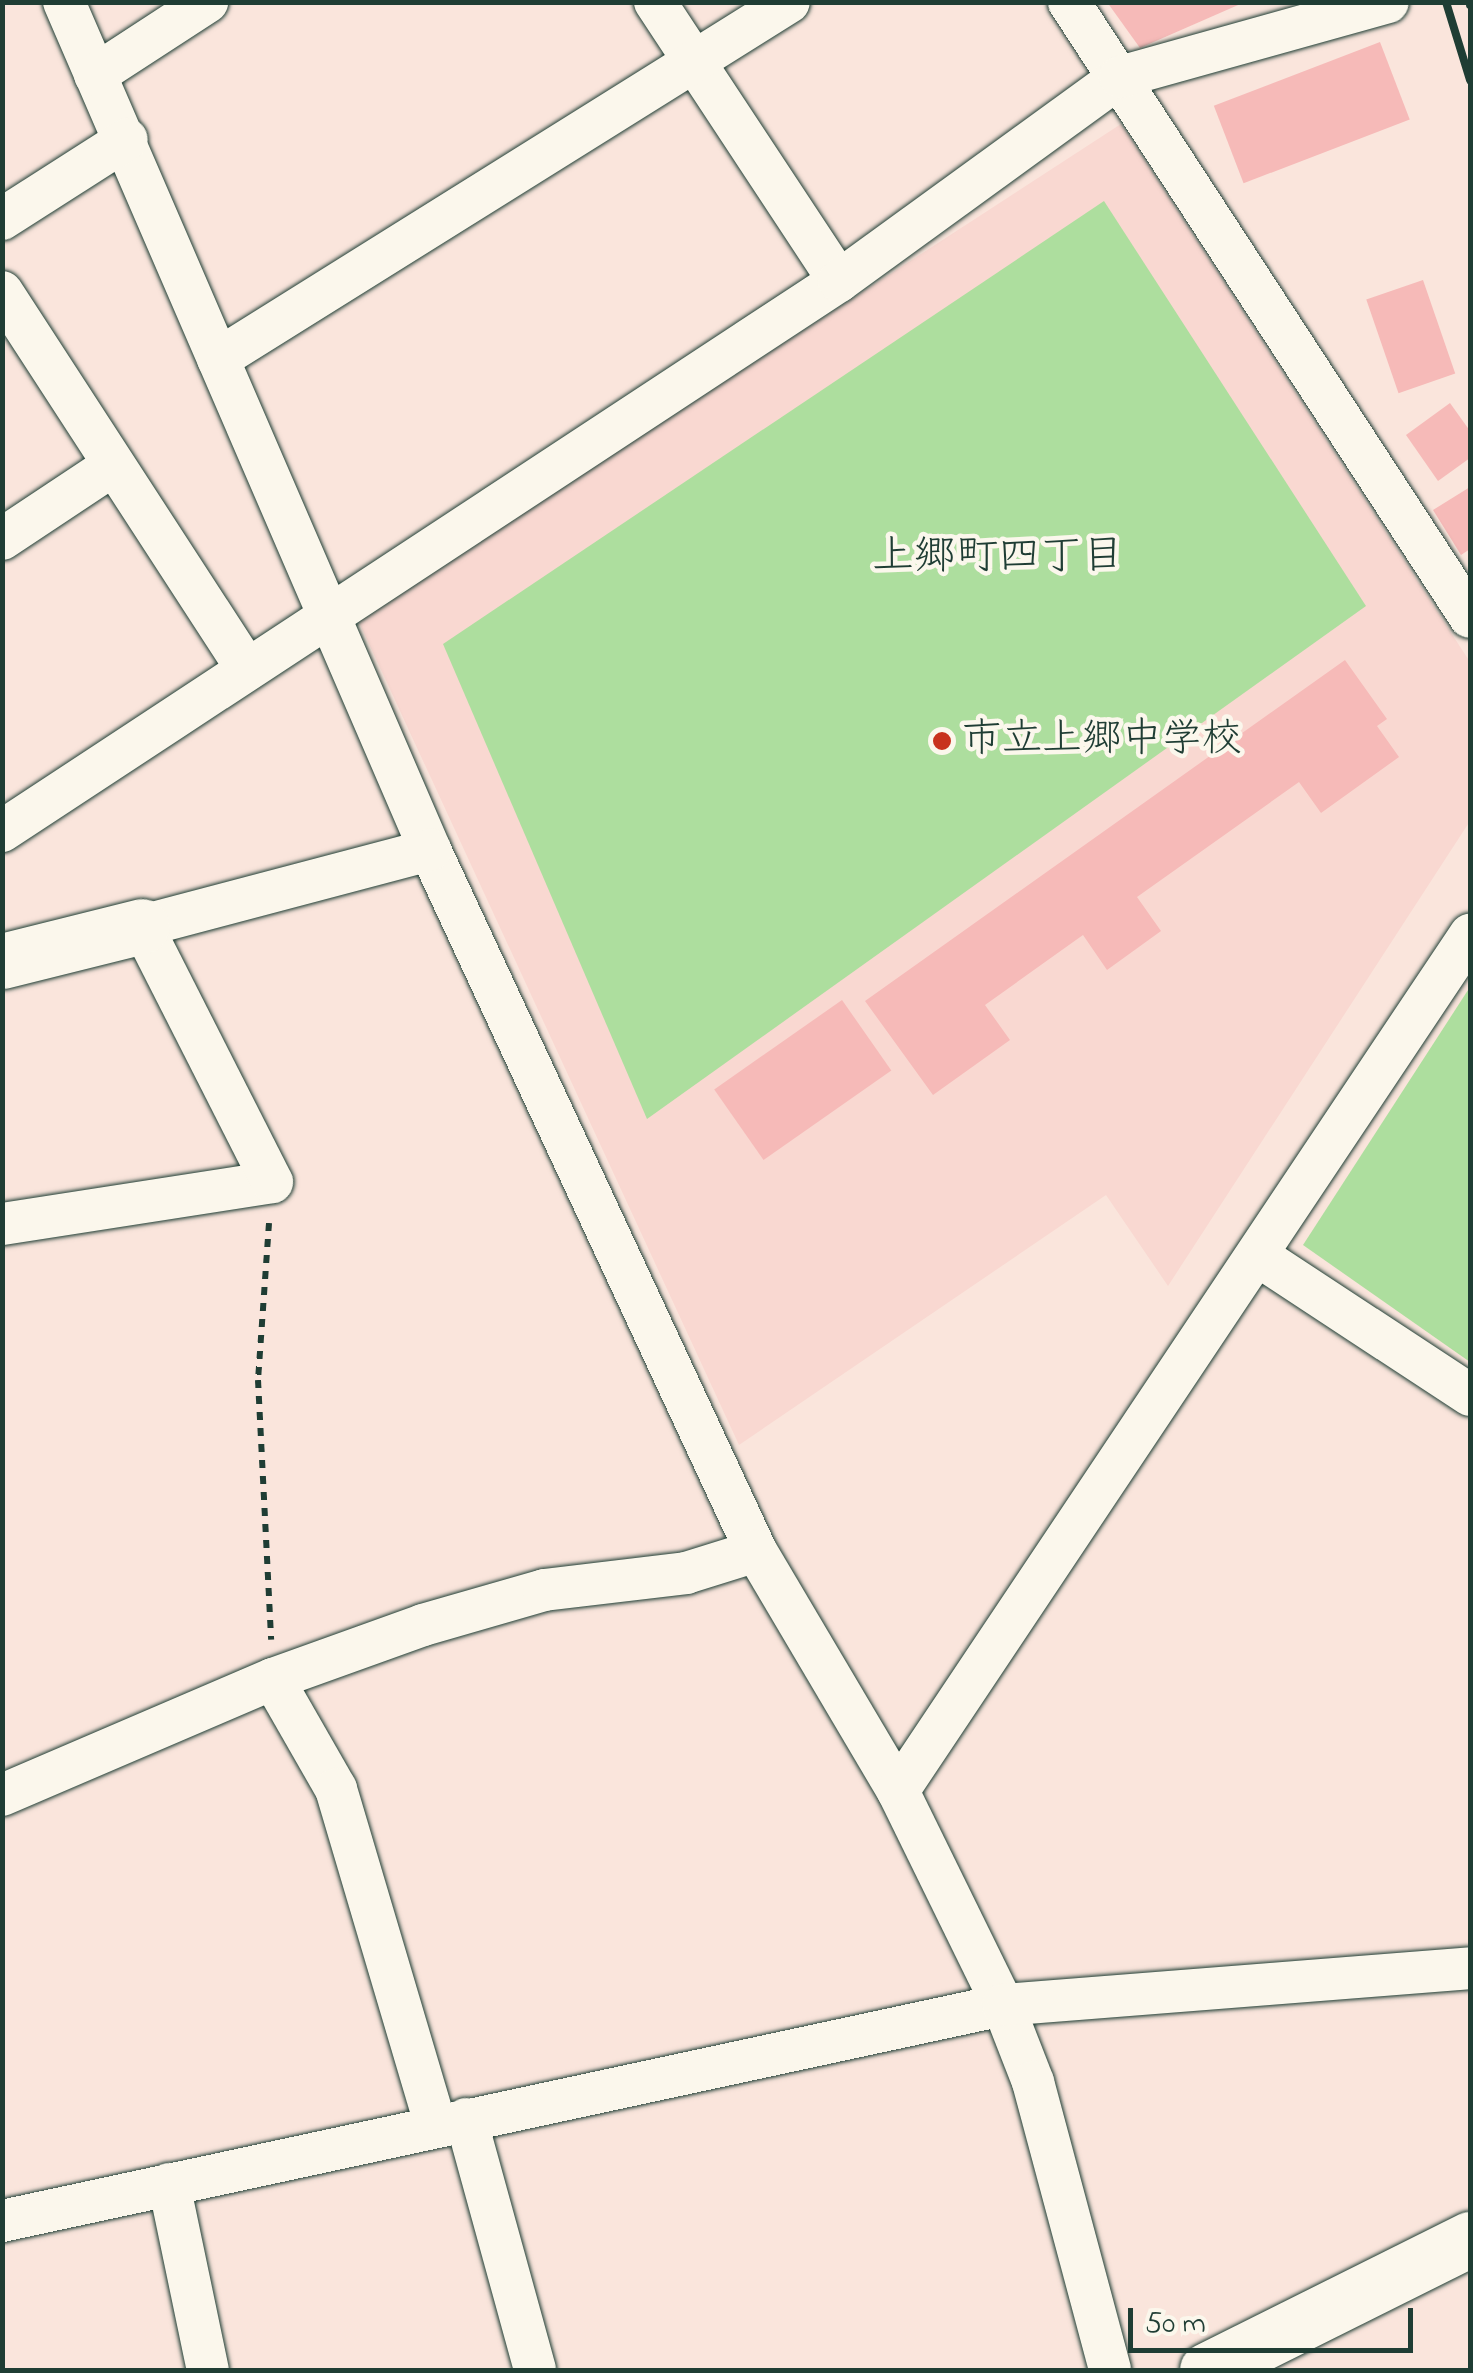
<!DOCTYPE html>
<html>
<head>
<meta charset="utf-8">
<style>
	body { margin:0 }
	#map { position:relative; width:1473px; height:2373px; overflow:hidden; background:#fae5dc; font-family:"Indie Flower","Klee One",sans-serif }
	div>[style] { position:absolute }
	[style*='--x'] { left:calc(var(--x)*1px); top:calc(var(--y)*1px); width:calc(var(--w)*1px); rotate:calc(var(--a)*1deg) }
	.built>* { inset:0; background:#f9d8d1 }
	.green>* { inset:0; background:#adde9e }
	.building>* { inset:0; background:#f6bab8; transform-origin:0 0 }
	.path>* { height:6px; margin-top:-3px; transform-origin:0; background:repeating-linear-gradient(90deg,#1f3d34 0 8px,transparent 0 16px) }
	.roads { filter:drop-shadow(0 0 2px #1f3d34) drop-shadow(0 0 2px #1f3d34) }
	.street>* { height:42px; margin:-21px; padding:0 21px; transform-origin:21px; border-radius:21px; background:#fbf7ec }
	.secondary>* { height:55px; margin:-27.5px; padding:0 27.5px; transform-origin:27.5px; border-radius:27.5px; background:#fbf7ec }
	.rail>* { height:8px; margin:-4px; padding:0 4px; transform-origin:4px; border-radius:4px; background:#1f3d34 }
	.dots>* { width:28px; height:28px; translate:-50% -50%; box-sizing:border-box; border:5px solid #fbf7ec; border-radius:50% }
	span { translate:-50% -50%; white-space:nowrap; text-align:center; line-height:1.15; -webkit-text-stroke:9px #fbf7ec; paint-order:stroke }
	.poi-label { font-size:40px; color:#1f3d34 }
	.left { translate:0 -50%; text-align:left }
	.neighbourhood-label { font-size:42px; color:#1f3d34 }
	.frame { position:absolute; inset:0; border:5px solid #1f3d34; pointer-events:none }
	.scale { position:absolute; left:1128px; top:2308px; width:285px; height:45px; box-sizing:border-box; border:5px solid #1f3d34; border-top:0; padding-left:12px; font-size:30px; line-height:35px; white-space:nowrap; color:#1f3d34; -webkit-text-stroke:8px #fbf7ec; paint-order:stroke }
</style>
</head>
<body>
<div id="map">
	<div class="built">
		<div style="clip-path:polygon(1121px 124px,1470px 662px,1470px 821px,1168px 1286px,1106px 1195px,739px 1445px,358px 620px)"></div>
	</div>
	<div class="green">
		<div style="clip-path:polygon(1104px 201px,1366px 606px,647px 1119px,443px 644px)"></div>
		<div style="clip-path:polygon(1470px 987px,1470px 1362px,1303px 1245px)"></div>
	</div>
	<div class="building">
		<div style="clip-path:polygon(1107px 2px,1245px 2px,1140px 48px)"></div>
		<div style="left:1380px;top:42px;width:83px;height:178px;rotate:69deg"></div>
		<div style="left:1423px;top:280px;width:99px;height:60px;rotate:71deg"></div>
		<div style="clip-path:polygon(1450px 403px,1470px 431px,1470px 458px,1438px 481px,1406px 435px)"></div>
		<div style="clip-path:polygon(1470px 487px,1470px 549px,1461px 555px,1433px 510px)"></div>
		<div style="clip-path:polygon(1345px 660px,1387px 719px,1377px 726px,1399px 757px,1321px 813px,1299px 782px,1137px 897px,1161px 931px,1107px 970px,1083px 935px,985px 1005px,1010px 1040px,933px 1095px,865px 1001px)"></div>
		<div style="left:842px;top:1000px;width:86px;height:156px;rotate:55deg"></div>
	</div>
	<div class="path">
		<div style="--x:269;--y:1223;--w:157;--a:94"></div>
		<div style="--x:258;--y:1380;--w:260;--a:87.1"></div>
	</div>
	<div class="roads">
		<div class="street">
			<div style="--x:64;--y:2;--w:924;--a:66.65"></div>
			<div style="--x:430;--y:850;--w:773;--a:65.06"></div>
			<div style="--x:756;--y:1551;--w:279;--a:59.4"></div>
			<div style="--x:898;--y:1791;--w:238;--a:63.9"></div>
			<div style="--x:1003;--y:2005;--w:83;--a:68.7"></div>
			<div style="--x:1033;--y:2082;--w:298;--a:75"></div>
			<div style="--x:655;--y:2;--w:334;--a:56.6"></div>
			<div style="--x:1069;--y:2;--w:734;--a:56.89"></div>
			<div style="--x:95;--y:75;--w:134;--a:-33.1"></div>
			<div style="--x:2;--y:219;--w:148;--a:-32.6"></div>
			<div style="--x:2;--y:292;--w:450;--a:57"></div>
			<div style="--x:218;--y:359;--w:673;--a:-32.01"></div>
			<div style="--x:2;--y:539;--w:132;--a:-33.6"></div>
			<div style="--x:2;--y:831;--w:1002;--a:-33.31"></div>
			<div style="--x:839;--y:281;--w:347;--a:-36"></div>
			<div style="--x:1120;--y:77;--w:278;--a:-15.6"></div>
			<div style="--x:2;--y:1224;--w:273;--a:-8.8"></div>
			<div style="--x:272;--y:1182;--w:287;--a:-116.9"></div>
			<div style="--x:142;--y:926;--w:298;--a:-14.8"></div>
			<div style="--x:1260;--y:1257;--w:251;--a:33.3"></div>
			<div style="--x:273;--y:1679;--w:127;--a:60.2"></div>
			<div style="--x:336;--y:1789;--w:352;--a:73.5"></div>
			<div style="--x:898;--y:1791;--w:1030;--a:-56.25"></div>
			<div style="--x:2;--y:1795;--w:295;--a:-23.2"></div>
			<div style="--x:273;--y:1679;--w:159;--a:-19.8"></div>
			<div style="--x:423;--y:1625;--w:126;--a:-16.1"></div>
			<div style="--x:544;--y:1590;--w:143;--a:-6.8"></div>
			<div style="--x:686;--y:1573;--w:73;--a:-17.4"></div>
			<div style="--x:466;--y:2119;--w:260;--a:74.6"></div>
			<div style="--x:169;--y:2184;--w:190;--a:78.2"></div>
			<div style="--x:2;--y:2221;--w:1024;--a:-12.18"></div>
			<div style="--x:1003;--y:2005;--w:468;--a:-4.5"></div>
		</div>
		<div class="secondary">
			<div style="--x:2;--y:961;--w:144;--a:-14"></div>
			<div style="--x:1207;--y:2370;--w:294;--a:-26.5"></div>
		</div>
	</div>
	<div class="rail">
		<div style="--x:1446;--y:2;--w:82;--a:72.9"></div>
		<div style="--x:1470;--y:2;--w:3;--a:90"></div>
	</div>
	<div class="dots">
		<div style="left:942px;top:741px;background:#c8321e"></div>
	</div>
	<div class="poi-label">
		<span class="left" style="left:962px;top:741px">市立上郷中学校</span>
	</div>
	<div class="neighbourhood-label">
		<span style="left:998px;top:558px">上郷町四丁目</span>
	</div>
	<div class="frame"></div>
	<div class="scale">50 m</div>
</div>
</body>
</html>
